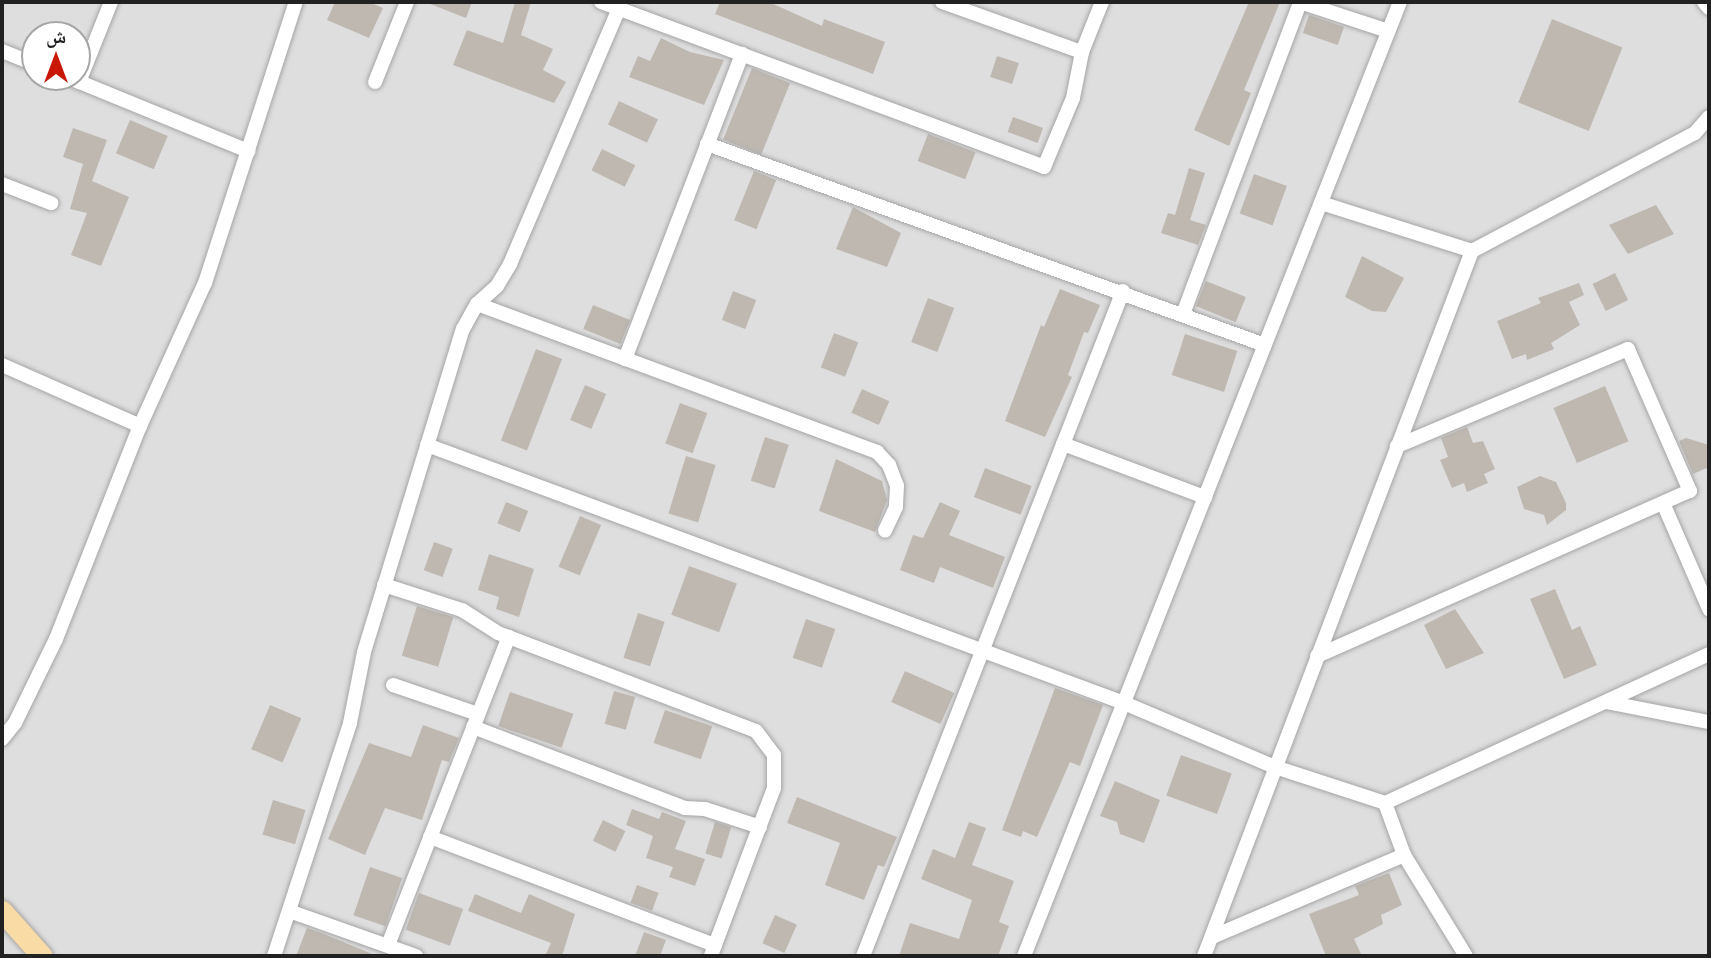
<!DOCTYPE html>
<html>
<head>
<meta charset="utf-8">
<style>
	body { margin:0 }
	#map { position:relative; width:1711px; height:958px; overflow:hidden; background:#f1eee8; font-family:"Fira Sans","Noto Naskh Arabic",sans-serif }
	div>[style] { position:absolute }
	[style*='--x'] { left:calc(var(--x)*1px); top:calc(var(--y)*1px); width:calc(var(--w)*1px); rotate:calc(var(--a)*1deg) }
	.residential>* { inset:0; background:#dfdede }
	.building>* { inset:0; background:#beb8b1; transform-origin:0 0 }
	.roads { filter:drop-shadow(0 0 2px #a5a5a5) drop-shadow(0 0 2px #a5a5a5) }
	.street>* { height:14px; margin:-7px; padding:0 7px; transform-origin:7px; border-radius:7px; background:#fff }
	.primary>* { height:21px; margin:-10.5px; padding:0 10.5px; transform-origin:10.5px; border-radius:10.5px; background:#f8dba5 }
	span { translate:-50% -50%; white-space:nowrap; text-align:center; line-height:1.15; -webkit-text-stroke:6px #fff; paint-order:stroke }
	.frame { position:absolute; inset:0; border:4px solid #212121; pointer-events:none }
	.north { position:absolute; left:21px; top:21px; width:70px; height:70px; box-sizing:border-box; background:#fff; border:2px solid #a6a6a6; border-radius:50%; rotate:0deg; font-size:19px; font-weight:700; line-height:28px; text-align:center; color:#212121 }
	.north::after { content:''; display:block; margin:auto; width:24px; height:32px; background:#c91708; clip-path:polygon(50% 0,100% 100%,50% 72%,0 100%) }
</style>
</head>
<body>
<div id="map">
	<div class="residential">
		<div style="clip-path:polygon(evenodd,2px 2px,1709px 2px,1709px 956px,2px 956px,2px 2px,35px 35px,77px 35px,77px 77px,35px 77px,35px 35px)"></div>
	</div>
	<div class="building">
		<div style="clip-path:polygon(335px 2px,369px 2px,383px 8px,369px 38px,327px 20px)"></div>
		<div style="clip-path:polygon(425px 2px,472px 2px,466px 18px)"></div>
		<div style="clip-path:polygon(515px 2px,531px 2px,521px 35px,553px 49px,543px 70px,566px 82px,554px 103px,453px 65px,467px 30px,503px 43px)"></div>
		<div style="clip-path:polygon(720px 2px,769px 2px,822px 26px,824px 19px,885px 42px,873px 74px,715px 14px)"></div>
		<div style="clip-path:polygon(1249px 2px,1280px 2px,1244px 90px,1251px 93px,1229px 146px,1194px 130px)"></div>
		<div style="left:1309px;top:15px;width:37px;height:19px;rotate:19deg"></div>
		<div style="left:1552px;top:19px;width:76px;height:90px;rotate:22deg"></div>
		<div style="clip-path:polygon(661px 38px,690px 52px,724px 60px,704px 105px,629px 77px,638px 56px,650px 61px)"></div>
		<div style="left:997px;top:56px;width:23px;height:22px;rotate:18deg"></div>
		<div style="left:752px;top:68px;width:41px;height:77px;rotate:22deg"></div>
		<div style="left:619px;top:101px;width:43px;height:26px;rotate:25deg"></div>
		<div style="left:1013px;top:117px;width:32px;height:16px;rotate:20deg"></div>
		<div style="left:130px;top:120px;width:41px;height:36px;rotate:23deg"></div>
		<div style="clip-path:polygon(73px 128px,107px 140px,92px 181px,129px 197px,101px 266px,71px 255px,87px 213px,70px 209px,83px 164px,63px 157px)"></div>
		<div style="left:928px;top:134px;width:51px;height:29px;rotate:21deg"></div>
		<div style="left:602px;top:149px;width:37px;height:24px;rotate:26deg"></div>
		<div style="clip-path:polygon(1189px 168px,1205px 173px,1190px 220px,1206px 225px,1198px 245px,1161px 233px,1168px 213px,1175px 215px)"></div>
		<div style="left:754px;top:171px;width:24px;height:53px;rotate:22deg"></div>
		<div style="left:1254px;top:174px;width:35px;height:42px;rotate:20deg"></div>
		<div style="clip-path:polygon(1656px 205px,1674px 234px,1628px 254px,1609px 225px)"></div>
		<div style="clip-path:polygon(853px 207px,901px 233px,887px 267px,836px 249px)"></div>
		<div style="clip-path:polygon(1362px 256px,1404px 278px,1386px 312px,1372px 311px,1345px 297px)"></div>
		<div style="left:1615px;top:273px;width:30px;height:25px;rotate:64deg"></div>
		<div style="left:1206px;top:281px;width:43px;height:27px;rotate:22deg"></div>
		<div style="clip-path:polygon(1579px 283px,1584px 295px,1569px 302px,1580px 325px,1551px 343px,1554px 349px,1527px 360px,1526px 354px,1512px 359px,1497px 321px,1541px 303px,1538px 298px)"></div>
		<div style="clip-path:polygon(1060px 289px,1100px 305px,1088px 333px,1084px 332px,1068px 375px,1072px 377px,1045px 437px,1005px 421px,1041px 325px,1044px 327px)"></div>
		<div style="left:733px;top:291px;width:25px;height:31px;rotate:21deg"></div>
		<div style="left:928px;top:298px;width:28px;height:47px;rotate:21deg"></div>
		<div style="left:593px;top:305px;width:40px;height:26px;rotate:22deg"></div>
		<div style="left:834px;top:333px;width:26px;height:37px;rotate:21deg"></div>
		<div style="left:1185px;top:334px;width:55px;height:43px;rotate:18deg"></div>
		<div style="left:536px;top:349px;width:28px;height:98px;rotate:21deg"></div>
		<div style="left:585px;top:385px;width:23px;height:38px;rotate:23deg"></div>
		<div style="left:1605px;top:386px;width:60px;height:56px;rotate:67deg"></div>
		<div style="left:862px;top:389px;width:30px;height:26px;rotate:24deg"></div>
		<div style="left:680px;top:403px;width:29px;height:43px;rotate:20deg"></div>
		<div style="clip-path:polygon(1467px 427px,1473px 443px,1483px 441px,1495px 469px,1484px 474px,1488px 483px,1467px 492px,1464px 483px,1452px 488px,1440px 460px,1448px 457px,1441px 438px)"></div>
		<div style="left:765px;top:437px;width:25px;height:46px;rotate:18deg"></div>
		<div style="clip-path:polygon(1686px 438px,1709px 445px,1709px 467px,1693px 474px,1679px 441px)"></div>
		<div style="left:686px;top:456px;width:31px;height:60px;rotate:17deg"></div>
		<div style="clip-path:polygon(836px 459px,882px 481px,887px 500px,875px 532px,819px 511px)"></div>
		<div style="left:985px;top:468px;width:50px;height:31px;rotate:21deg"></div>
		<div style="clip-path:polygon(1540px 476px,1556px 482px,1566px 503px,1566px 510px,1547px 525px,1544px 515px,1524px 509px,1517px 487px)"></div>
		<div style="left:506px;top:502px;width:24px;height:23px;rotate:22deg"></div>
		<div style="clip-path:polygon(940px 502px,960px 511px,949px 535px,1005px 557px,993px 588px,940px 567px,934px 583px,900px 570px,913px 535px,923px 538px)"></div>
		<div style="left:580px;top:516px;width:23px;height:55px;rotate:23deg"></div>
		<div style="left:434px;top:542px;width:20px;height:30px;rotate:20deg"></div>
		<div style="clip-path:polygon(489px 554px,534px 569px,519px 617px,496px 609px,499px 597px,478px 590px)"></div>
		<div style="left:689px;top:566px;width:51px;height:52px;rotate:20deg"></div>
		<div style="clip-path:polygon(1555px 589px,1572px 630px,1580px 626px,1597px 665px,1564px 679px,1530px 599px)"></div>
		<div style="left:417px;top:606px;width:38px;height:52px;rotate:17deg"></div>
		<div style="clip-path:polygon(1455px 609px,1484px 653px,1446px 669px,1424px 625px)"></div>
		<div style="left:638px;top:613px;width:28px;height:47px;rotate:18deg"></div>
		<div style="left:806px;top:619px;width:31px;height:41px;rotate:19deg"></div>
		<div style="left:905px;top:671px;width:54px;height:34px;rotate:24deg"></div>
		<div style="clip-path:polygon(1055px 688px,1103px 705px,1080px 766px,1070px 762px,1037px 837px,1023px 831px,1021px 837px,1002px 830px)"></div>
		<div style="left:614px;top:691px;width:22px;height:34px;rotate:16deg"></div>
		<div style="left:510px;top:692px;width:67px;height:36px;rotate:19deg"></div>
		<div style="left:270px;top:705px;width:34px;height:48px;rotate:23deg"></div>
		<div style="left:665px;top:710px;width:50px;height:35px;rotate:19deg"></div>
		<div style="clip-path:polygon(423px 725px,459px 738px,449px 762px,442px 760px,422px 820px,385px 808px,365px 855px,328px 839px,369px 743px,411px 757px)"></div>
		<div style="left:1181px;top:755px;width:54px;height:43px;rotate:20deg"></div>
		<div style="clip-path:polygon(1115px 781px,1160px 800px,1144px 843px,1120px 834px,1117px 822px,1100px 816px)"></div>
		<div style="clip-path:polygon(797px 797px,897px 837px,884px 867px,878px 865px,864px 900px,825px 885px,840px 843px,787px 823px)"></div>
		<div style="left:273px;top:800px;width:34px;height:36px;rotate:17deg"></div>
		<div style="clip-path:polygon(632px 809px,659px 819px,662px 812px,686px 821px,675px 849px,705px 859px,695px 886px,669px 877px,673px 867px,646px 858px,653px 836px,626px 825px)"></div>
		<div style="left:603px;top:820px;width:25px;height:23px;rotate:26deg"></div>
		<div style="left:715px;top:822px;width:17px;height:33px;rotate:17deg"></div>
		<div style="clip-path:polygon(969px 822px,986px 828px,972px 865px,1014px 881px,999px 922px,1009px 926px,998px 956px,899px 956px,910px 923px,959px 939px,972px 900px,921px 879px,933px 849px,955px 858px)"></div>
		<div style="left:370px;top:867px;width:34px;height:51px;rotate:19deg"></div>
		<div style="clip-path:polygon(1389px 873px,1402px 905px,1381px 915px,1383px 924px,1354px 939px,1362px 956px,1326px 956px,1309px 914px,1359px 895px,1355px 886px)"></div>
		<div style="left:637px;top:885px;width:23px;height:19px;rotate:20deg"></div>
		<div style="left:419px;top:893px;width:47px;height:39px;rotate:20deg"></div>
		<div style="clip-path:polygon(475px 894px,521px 913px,529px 894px,575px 914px,562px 956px,545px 956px,551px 943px,468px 911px)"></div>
		<div style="left:775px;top:915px;width:24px;height:31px;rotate:24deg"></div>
		<div style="clip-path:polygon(307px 928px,319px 932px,377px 956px,296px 956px)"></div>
		<div style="clip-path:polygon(644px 932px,666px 940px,660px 956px,635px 956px)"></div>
	</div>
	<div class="roads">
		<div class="street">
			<div style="--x:601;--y:2;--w:473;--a:20.4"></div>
			<div style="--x:1044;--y:167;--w:75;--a:-67.2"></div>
			<div style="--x:1073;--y:98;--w:47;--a:-78.9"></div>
			<div style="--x:1082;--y:52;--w:54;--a:-68.2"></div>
			<div style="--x:942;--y:2;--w:149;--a:19.7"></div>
			<div style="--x:1704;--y:2;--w:8;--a:50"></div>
			<div style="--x:2;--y:51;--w:35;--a:22"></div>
			<div style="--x:67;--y:77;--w:196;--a:22.2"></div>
			<div style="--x:79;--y:82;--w:86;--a:-68.2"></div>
			<div style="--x:375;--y:82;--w:86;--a:-68.2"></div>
			<div style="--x:707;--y:144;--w:593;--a:19.81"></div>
			<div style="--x:2;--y:184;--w:53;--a:21.2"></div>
			<div style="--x:1321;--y:203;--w:158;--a:17.6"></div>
			<div style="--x:477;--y:304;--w:427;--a:20.3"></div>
			<div style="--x:877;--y:452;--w:18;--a:47"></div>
			<div style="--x:889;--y:465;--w:22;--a:69"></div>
			<div style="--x:897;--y:486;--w:21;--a:93"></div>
			<div style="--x:896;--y:507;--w:26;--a:115"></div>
			<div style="--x:1183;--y:314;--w:333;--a:-69.4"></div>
			<div style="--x:1300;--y:2;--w:93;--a:18.2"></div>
			<div style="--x:625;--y:359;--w:327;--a:-69"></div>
			<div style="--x:2;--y:365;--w:151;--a:23.8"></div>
			<div style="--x:1063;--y:444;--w:152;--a:20.5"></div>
			<div style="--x:427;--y:445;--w:743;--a:20.31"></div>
			<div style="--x:1124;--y:703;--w:164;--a:23"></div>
			<div style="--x:1275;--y:767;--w:116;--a:18.1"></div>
			<div style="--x:1385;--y:803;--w:357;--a:-24.7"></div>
			<div style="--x:1663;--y:503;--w:116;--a:66.5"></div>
			<div style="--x:384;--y:585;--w:82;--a:17.8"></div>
			<div style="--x:462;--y:610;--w:43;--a:32.6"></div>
			<div style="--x:498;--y:633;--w:276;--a:20.8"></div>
			<div style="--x:756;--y:731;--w:30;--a:53"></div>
			<div style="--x:774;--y:755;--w:33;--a:90"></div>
			<div style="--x:774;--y:788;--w:179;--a:110.6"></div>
			<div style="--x:1317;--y:656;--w:408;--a:-23.9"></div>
			<div style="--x:1690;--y:491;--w:155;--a:-113.6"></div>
			<div style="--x:1628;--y:349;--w:251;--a:157.2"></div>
			<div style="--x:393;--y:685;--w:90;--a:18.8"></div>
			<div style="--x:1606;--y:702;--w:105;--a:11"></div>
			<div style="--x:473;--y:727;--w:227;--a:20.9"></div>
			<div style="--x:685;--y:808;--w:20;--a:3"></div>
			<div style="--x:705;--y:809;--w:58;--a:18.1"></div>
			<div style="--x:2;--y:739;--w:21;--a:-51"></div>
			<div style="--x:15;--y:723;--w:93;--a:-64"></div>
			<div style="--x:56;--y:639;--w:229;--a:-68.5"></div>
			<div style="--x:140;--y:426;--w:157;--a:-65.6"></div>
			<div style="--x:205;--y:283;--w:295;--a:-72.1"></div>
			<div style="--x:1385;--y:803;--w:55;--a:69.9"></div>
			<div style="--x:1404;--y:855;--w:119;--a:58.5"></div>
			<div style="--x:430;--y:837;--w:305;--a:20.8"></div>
			<div style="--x:289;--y:911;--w:135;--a:19.5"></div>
			<div style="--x:1212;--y:937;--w:209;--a:-23.1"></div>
			<div style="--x:388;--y:945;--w:331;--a:-68.6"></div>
			<div style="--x:274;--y:956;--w:245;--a:-71.9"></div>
			<div style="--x:350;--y:723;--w:72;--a:-78.8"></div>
			<div style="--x:364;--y:652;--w:338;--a:-73"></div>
			<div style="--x:463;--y:329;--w:29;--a:-61"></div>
			<div style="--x:477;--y:304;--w:27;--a:-42"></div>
			<div style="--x:497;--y:286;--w:26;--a:-59"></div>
			<div style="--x:510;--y:264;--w:278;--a:-66.9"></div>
			<div style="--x:863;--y:956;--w:714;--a:-68.65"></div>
			<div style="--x:1024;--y:956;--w:1025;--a:-68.49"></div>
			<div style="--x:1204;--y:956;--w:754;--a:-69.19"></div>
			<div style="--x:1472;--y:251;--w:252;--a:-27.9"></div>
			<div style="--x:1695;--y:133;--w:21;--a:-49"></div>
		</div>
		<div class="primary">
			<div style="--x:2;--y:911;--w:60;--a:48.4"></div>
		</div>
	</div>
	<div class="frame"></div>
	<div class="north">ش</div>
</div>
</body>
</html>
